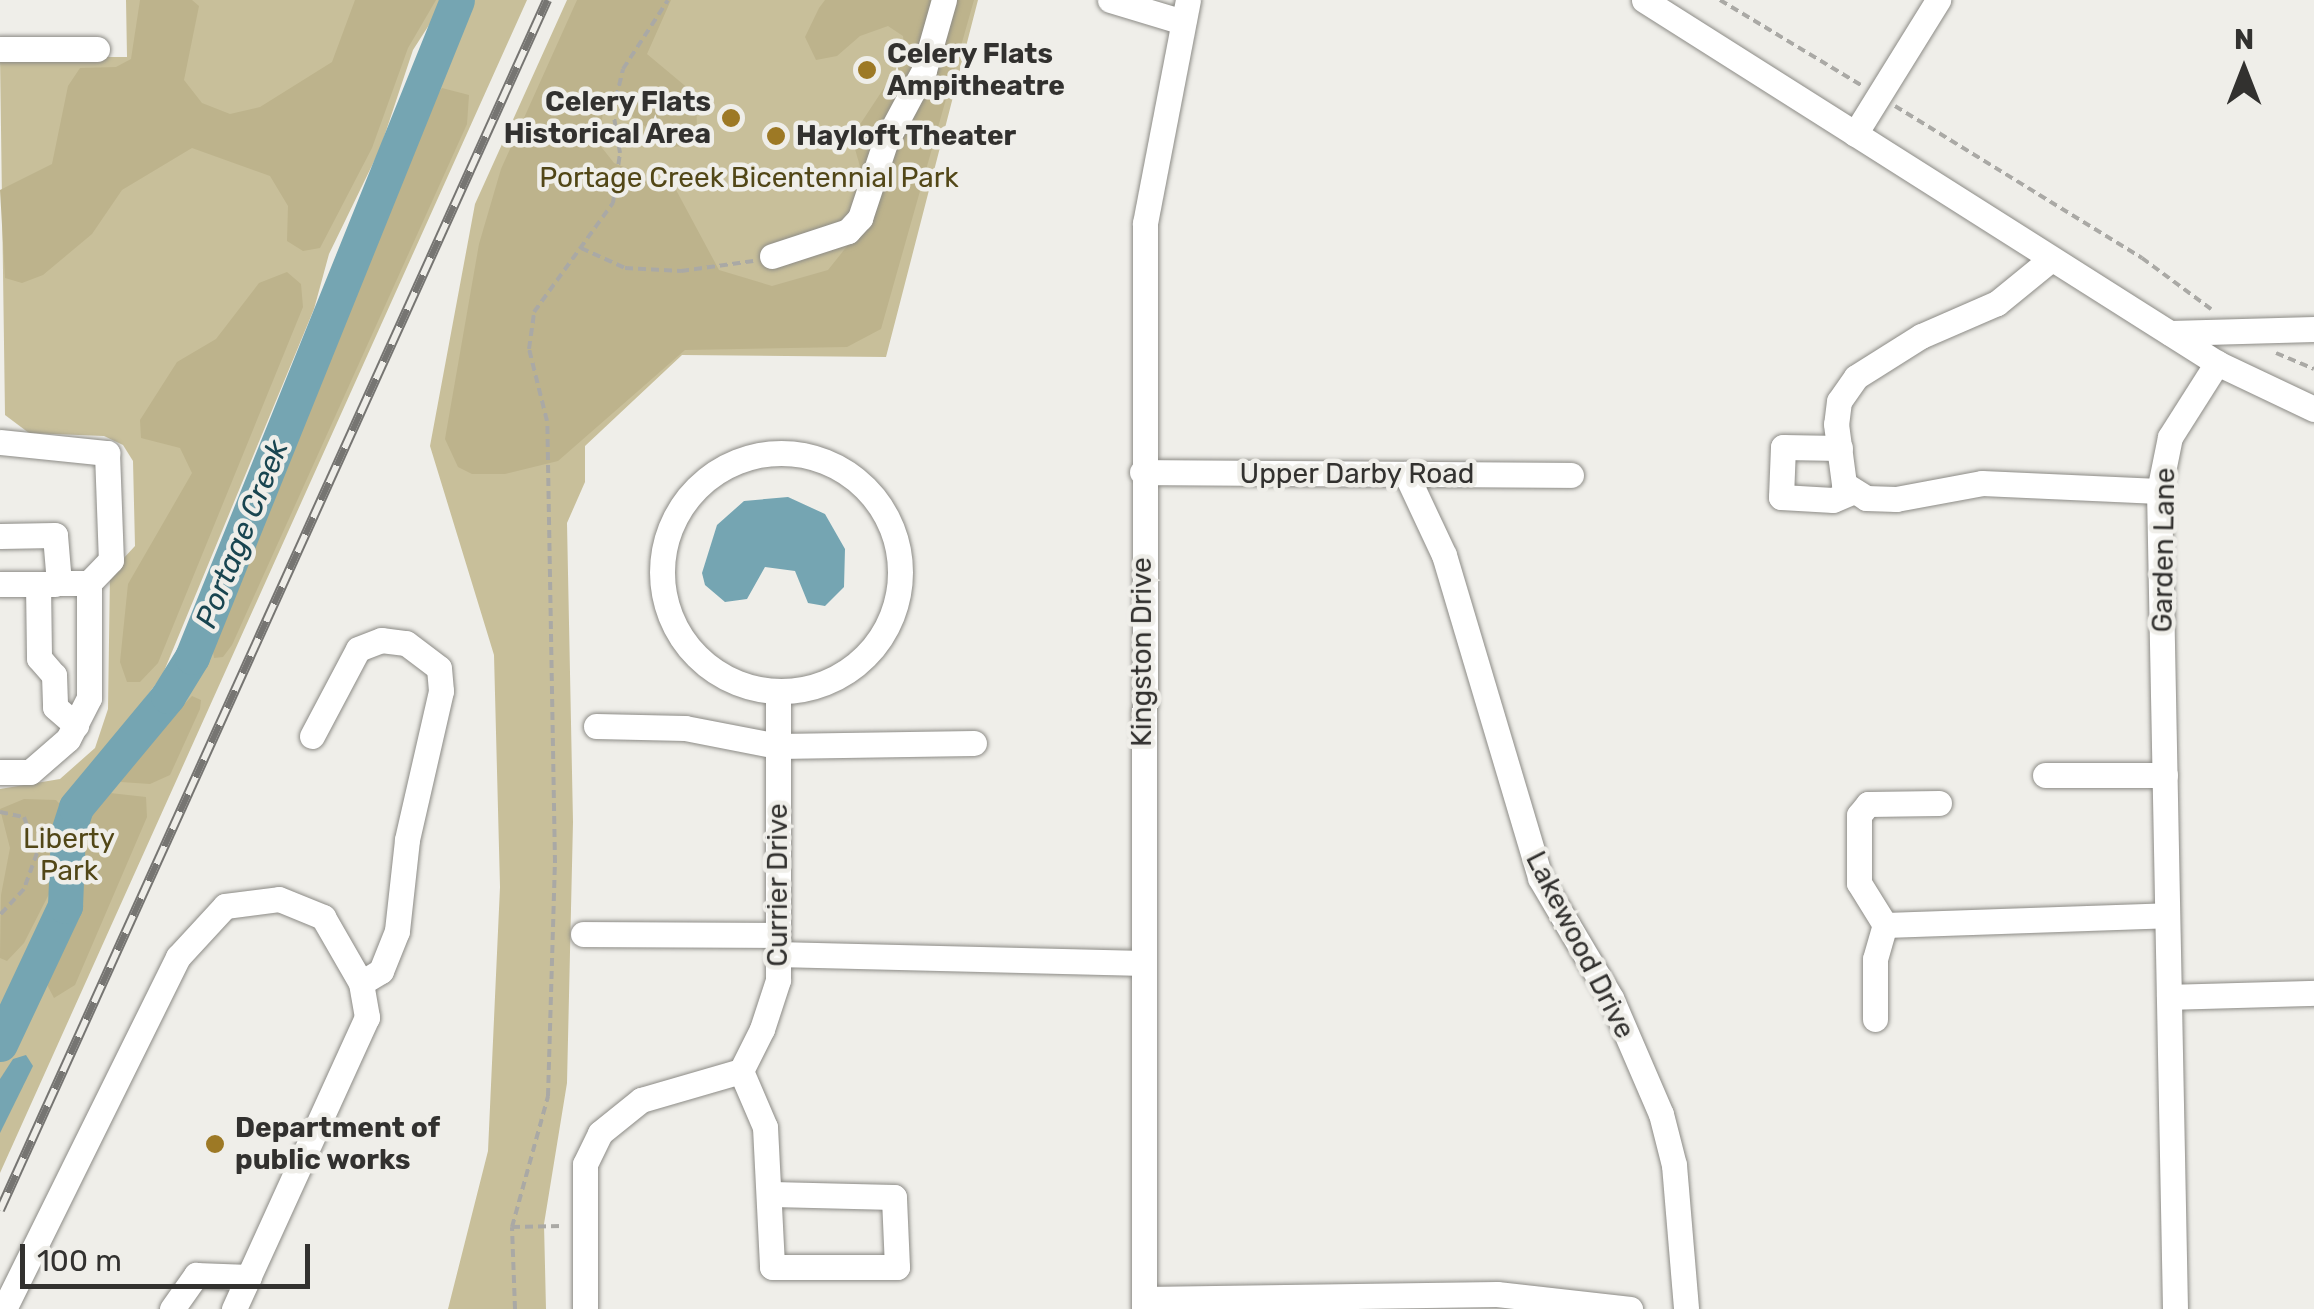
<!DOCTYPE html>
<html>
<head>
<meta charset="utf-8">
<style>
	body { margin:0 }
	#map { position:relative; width:2314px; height:1309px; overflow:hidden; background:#efeee9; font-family:Rubik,sans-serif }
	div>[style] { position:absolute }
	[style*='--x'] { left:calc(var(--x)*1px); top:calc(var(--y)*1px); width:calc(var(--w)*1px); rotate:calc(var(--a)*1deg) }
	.green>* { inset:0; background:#c8bf9a }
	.forest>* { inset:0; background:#bdb38c }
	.water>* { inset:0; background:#75a5b2 }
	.river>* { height:35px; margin:-17.5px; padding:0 17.5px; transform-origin:17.5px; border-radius:17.5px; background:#75a5b2 }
	.path>* { height:4px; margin-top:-2px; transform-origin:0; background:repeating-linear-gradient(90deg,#aaa9a5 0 8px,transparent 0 13px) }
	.roads { filter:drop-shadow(0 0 2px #8c8b86) drop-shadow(0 0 2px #8c8b86) }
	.minor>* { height:25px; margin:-12.5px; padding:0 12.5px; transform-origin:12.5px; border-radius:12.5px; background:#fff }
	.minor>.ring { margin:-12.5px; padding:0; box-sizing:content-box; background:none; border:25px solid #fff; border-radius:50% }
	.rail>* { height:10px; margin-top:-5px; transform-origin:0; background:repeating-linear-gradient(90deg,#efeee9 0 19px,#767572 0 38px); box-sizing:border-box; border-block:2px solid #767572 }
	.dots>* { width:28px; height:28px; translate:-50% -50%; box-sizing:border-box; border:5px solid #efeee9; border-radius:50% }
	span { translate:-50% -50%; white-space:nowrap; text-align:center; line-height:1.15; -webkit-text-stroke:9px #efeee9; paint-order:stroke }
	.poi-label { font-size:28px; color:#32312f; font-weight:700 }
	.left { translate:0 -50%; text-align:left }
	.right { translate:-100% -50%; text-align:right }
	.park-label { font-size:28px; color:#524717 }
	.street-label { font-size:28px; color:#32312f }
	.water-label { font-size:30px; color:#194550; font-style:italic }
	.north { position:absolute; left:2194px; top:20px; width:100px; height:100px; -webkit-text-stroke:8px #efeee9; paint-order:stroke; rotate:0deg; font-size:28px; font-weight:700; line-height:40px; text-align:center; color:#32312f }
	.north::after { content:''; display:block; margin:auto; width:35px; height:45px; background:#32312f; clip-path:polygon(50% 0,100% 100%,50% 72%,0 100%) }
	.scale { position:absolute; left:20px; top:1244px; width:290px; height:45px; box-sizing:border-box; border:5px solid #32312f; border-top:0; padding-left:12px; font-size:30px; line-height:35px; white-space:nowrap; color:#32312f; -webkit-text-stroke:8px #efeee9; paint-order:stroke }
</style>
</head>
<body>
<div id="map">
	<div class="green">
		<div style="clip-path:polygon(126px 0,445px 0,413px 50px,380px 149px,329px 254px,314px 309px,162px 676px,76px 789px,98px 788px,154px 730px,200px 661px,470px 0,527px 0,0 1173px,0 789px,60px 779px,95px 748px,108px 709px,110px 573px,135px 546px,133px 461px,123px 445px,104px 436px,29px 433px,5px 415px,0 57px,127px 57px)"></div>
		<div style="clip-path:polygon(567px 0,978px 0,886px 357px,682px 355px,585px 446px,585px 482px,567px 523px,573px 822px,567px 1083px,544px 1224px,546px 1309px,448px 1309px,488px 1151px,500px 887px,494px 655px,430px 446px,475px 204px)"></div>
	</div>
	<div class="forest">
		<div style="clip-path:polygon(140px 0,192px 0,199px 6px,184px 80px,202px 103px,230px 114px,260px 107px,332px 62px,355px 0,436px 0,408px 48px,372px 148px,320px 248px,303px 251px,287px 241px,288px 206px,270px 176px,192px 148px,122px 190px,92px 234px,43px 275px,22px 283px,5px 278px,0 190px,52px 164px,68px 86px,80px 68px,116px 67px,131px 59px)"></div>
		<div style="clip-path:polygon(577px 0,671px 0,647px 54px,696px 95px,697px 129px,683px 146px,672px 147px,617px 105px,603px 112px,599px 144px,614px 163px,675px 188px,719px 270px,772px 286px,828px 270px,864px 225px,867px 191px,855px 149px,857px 129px,905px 56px,903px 36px,888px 26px,860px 36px,837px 56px,816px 60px,805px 37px,819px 8px,825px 0,974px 0,881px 329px,847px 347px,685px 350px,558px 461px,505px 474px,472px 474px,458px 467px,445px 439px,479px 244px,501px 169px)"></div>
		<div style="clip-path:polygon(442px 88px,469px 95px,467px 124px,232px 645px,223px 657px,214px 658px,212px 645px,280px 472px,426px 112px)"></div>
		<div style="clip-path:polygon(287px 272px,301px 284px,303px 307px,158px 663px,140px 682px,127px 682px,120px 662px,128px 584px,192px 473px,180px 448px,141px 438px,140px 420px,177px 362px,216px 339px,259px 283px)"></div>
		<div style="clip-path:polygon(192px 696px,201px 700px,200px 709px,170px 775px,150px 784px,121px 782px,122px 768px)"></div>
		<div style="clip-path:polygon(110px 793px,146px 797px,147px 817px,75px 985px,54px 998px,44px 979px,70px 925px,81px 834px,91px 808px)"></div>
		<div style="clip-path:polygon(24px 799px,56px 800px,67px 812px,50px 892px,24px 943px,7px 961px,0 958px,1px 895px,10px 848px,0 809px)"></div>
	</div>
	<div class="water">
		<div style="clip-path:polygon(788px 497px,825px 514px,845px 549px,844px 587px,825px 606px,808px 603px,795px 571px,765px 567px,747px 599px,725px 602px,705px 585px,702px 573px,717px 525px,744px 501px)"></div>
		<div style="clip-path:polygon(26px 1055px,33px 1066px,0 1133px,0 1079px,13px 1059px)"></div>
	</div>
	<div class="river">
		<div style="--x:0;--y:1044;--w:153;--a:-64.8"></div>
		<div style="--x:65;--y:906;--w:74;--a:-87.7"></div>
		<div style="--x:68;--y:832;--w:26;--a:-72"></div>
		<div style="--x:76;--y:807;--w:144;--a:-50.3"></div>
		<div style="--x:168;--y:696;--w:46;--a:-58.4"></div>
		<div style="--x:192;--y:657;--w:708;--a:-68.03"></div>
	</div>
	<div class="path">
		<div style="--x:1720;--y:0;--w:165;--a:31.1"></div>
		<div style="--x:1895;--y:106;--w:290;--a:31.6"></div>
		<div style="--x:2142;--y:258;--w:86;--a:36.5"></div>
		<div style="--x:581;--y:248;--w:48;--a:24.4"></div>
		<div style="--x:625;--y:268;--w:56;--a:3.1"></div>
		<div style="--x:681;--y:271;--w:73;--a:-7.9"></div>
		<div style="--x:2276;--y:353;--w:41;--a:22.8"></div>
		<div style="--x:0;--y:812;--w:25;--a:12"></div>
		<div style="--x:24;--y:817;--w:38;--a:70"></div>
		<div style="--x:37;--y:853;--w:38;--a:110"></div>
		<div style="--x:24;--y:889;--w:35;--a:133"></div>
		<div style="--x:512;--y:1227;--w:50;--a:-1.1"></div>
		<div style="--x:515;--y:1309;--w:82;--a:-92.1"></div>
		<div style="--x:512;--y:1227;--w:136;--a:-74.6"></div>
		<div style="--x:548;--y:1096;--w:233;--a:-88.3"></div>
		<div style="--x:555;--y:863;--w:442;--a:-91"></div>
		<div style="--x:547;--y:421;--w:74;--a:-104"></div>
		<div style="--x:529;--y:349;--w:37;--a:-82"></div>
		<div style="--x:534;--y:312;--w:135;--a:-54.1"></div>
		<div style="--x:613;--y:203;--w:50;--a:-82"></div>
		<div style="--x:620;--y:153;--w:43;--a:-99.5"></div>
		<div style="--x:613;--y:111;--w:43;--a:-76.6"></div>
		<div style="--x:623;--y:69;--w:82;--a:-56.9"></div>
	</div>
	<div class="roads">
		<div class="minor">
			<div style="--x:1110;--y:0;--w:76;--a:16.8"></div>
			<div style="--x:1644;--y:0;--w:678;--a:32.35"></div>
			<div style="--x:2217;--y:363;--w:107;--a:25.4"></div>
			<div style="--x:0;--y:49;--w:97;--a:0"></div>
			<div style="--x:1855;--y:134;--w:158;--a:-58.2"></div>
			<div style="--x:772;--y:256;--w:80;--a:-18.2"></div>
			<div style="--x:848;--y:231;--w:18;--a:-47"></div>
			<div style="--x:860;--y:218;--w:79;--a:-71.6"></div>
			<div style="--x:885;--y:143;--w:83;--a:-61.9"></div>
			<div style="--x:924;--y:70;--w:73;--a:-74.1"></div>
			<div style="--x:2051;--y:259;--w:70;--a:140.8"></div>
			<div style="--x:1997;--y:303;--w:83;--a:156.5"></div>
			<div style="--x:1921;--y:336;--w:77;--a:147.8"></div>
			<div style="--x:1856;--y:377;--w:29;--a:125"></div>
			<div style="--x:1839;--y:401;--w:23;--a:97"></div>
			<div style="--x:1836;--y:424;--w:61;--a:82.4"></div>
			<div style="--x:1844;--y:484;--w:26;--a:32"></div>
			<div style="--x:1866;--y:498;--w:30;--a:2"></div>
			<div style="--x:1896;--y:499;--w:87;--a:-10.5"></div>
			<div style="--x:1982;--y:483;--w:177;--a:2.6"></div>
			<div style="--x:2170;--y:333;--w:144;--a:-1.6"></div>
			<div style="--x:0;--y:442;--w:108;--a:5.9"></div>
			<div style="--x:107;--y:453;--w:107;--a:87.9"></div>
			<div style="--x:111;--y:560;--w:32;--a:134"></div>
			<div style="--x:89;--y:583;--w:30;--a:180"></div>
			<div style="--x:59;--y:583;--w:48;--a:-94.8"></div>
			<div style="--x:55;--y:535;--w:55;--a:179"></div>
			<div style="--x:1840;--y:448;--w:57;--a:-179"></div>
			<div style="--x:1783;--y:447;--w:50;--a:92.3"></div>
			<div style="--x:1781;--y:497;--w:52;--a:3.3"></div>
			<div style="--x:1833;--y:500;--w:21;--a:-23"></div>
			<div class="ring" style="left:662px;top:453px;width:213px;height:213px"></div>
			<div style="--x:1142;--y:472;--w:429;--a:0.4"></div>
			<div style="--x:1406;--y:474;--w:89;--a:64.9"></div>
			<div style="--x:1444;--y:555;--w:337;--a:73.4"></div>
			<div style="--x:1540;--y:878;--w:139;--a:59.4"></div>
			<div style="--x:1611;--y:998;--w:126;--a:66.7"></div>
			<div style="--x:1661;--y:1114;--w:53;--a:75.7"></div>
			<div style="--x:1674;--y:1165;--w:144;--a:85.2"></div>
			<div style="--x:0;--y:584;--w:55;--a:0"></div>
			<div style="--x:38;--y:584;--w:74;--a:89.2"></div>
			<div style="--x:39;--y:658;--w:23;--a:49"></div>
			<div style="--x:54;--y:675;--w:32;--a:88"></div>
			<div style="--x:55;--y:707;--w:28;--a:41"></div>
			<div style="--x:596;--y:726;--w:89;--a:1.3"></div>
			<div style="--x:685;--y:728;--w:95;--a:11"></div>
			<div style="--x:778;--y:746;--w:196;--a:-0.9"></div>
			<div style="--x:312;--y:736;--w:98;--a:-62.1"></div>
			<div style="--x:358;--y:649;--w:25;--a:-21"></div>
			<div style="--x:381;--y:640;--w:25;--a:7"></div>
			<div style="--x:406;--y:643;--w:41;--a:37.1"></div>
			<div style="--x:439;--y:668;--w:23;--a:85"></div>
			<div style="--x:441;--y:691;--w:153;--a:102.9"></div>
			<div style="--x:407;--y:840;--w:92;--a:96.3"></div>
			<div style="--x:397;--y:931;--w:43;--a:111.8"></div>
			<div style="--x:381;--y:971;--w:23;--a:149"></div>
			<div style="--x:0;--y:772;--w:30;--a:0"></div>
			<div style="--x:30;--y:772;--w:50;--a:-41"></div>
			<div style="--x:68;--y:739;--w:46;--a:-62.9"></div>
			<div style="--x:89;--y:698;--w:115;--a:-90"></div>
			<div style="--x:2045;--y:775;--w:120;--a:0"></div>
			<div style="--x:1939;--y:803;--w:71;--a:179.2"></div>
			<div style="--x:1868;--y:804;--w:14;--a:129"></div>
			<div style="--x:1859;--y:815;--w:68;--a:90"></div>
			<div style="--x:1859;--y:883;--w:49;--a:58.2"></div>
			<div style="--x:1885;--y:925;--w:282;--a:-2"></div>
			<div style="--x:583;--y:934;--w:195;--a:0.3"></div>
			<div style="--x:778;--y:954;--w:364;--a:1.4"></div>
			<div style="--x:2169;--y:997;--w:145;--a:-1.6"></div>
			<div style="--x:1875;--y:1019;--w:60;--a:-90"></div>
			<div style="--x:1875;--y:959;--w:35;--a:-74"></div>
			<div style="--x:741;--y:1071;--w:61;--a:66.8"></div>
			<div style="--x:765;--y:1127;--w:140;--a:87.1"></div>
			<div style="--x:772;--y:1267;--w:125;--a:0"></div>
			<div style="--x:897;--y:1267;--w:70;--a:-92.5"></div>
			<div style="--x:894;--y:1197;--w:122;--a:-178.6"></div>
			<div style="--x:1144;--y:1299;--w:353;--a:-0.8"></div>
			<div style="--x:1497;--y:1294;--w:134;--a:6.4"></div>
			<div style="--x:4;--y:1309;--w:393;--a:-63.7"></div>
			<div style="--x:178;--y:957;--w:69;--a:-47.3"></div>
			<div style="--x:225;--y:906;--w:54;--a:-7.4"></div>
			<div style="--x:279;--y:899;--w:48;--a:22.2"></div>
			<div style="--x:323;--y:917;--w:76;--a:60.1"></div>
			<div style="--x:361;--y:983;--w:35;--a:80"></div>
			<div style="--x:367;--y:1017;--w:321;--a:114.5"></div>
			<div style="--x:172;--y:1309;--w:42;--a:-54.8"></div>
			<div style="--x:196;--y:1275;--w:53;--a:2.2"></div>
			<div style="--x:585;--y:1309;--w:145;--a:-90"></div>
			<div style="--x:585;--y:1164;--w:34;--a:-64"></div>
			<div style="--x:600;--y:1133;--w:53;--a:-38.8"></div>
			<div style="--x:641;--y:1100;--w:104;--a:-16.2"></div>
			<div style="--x:741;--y:1071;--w:47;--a:-63.4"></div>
			<div style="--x:762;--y:1029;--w:52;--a:-71.9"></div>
			<div style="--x:778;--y:980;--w:289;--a:-90"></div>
			<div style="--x:1144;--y:1309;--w:1086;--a:-89.95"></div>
			<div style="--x:1145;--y:223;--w:227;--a:-79.1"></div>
			<div style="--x:2175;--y:1309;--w:818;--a:-91.12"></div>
			<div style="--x:2159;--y:491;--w:55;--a:-78.5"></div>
			<div style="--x:2170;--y:437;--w:88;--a:-57.6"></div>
		</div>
	</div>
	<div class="rail">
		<div style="--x:0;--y:1210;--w:1328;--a:-65.67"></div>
	</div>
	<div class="dots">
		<div style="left:867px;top:70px;background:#9d7925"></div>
		<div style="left:731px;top:118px;background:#9d7925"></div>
		<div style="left:776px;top:136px;background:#9d7925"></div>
		<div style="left:215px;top:1144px;background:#9d7925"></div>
	</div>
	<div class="poi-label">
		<span class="left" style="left:887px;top:70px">Celery Flats<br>Ampitheatre</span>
		<span class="right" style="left:711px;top:118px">Celery Flats<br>Historical Area</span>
		<span class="left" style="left:796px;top:136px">Hayloft Theater</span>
		<span class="left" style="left:235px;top:1144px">Department of<br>public works</span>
	</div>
	<div class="park-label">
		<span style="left:749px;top:178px">Portage Creek Bicentennial Park</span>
		<span style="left:69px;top:855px">Liberty<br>Park</span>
	</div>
	<div class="street-label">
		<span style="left:1357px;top:474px">Upper Darby Road</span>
		<span style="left:2164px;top:550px;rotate:-89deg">Garden Lane</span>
		<span style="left:1142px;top:652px;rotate:-90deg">Kingston Drive</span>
		<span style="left:778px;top:885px;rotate:-90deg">Currier Drive</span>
		<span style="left:1580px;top:945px;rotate:63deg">Lakewood Drive</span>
	</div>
	<div class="water-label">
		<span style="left:242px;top:534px;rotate:-68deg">Portage Creek</span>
	</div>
	<div class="north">N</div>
	<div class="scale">100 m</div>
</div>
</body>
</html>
